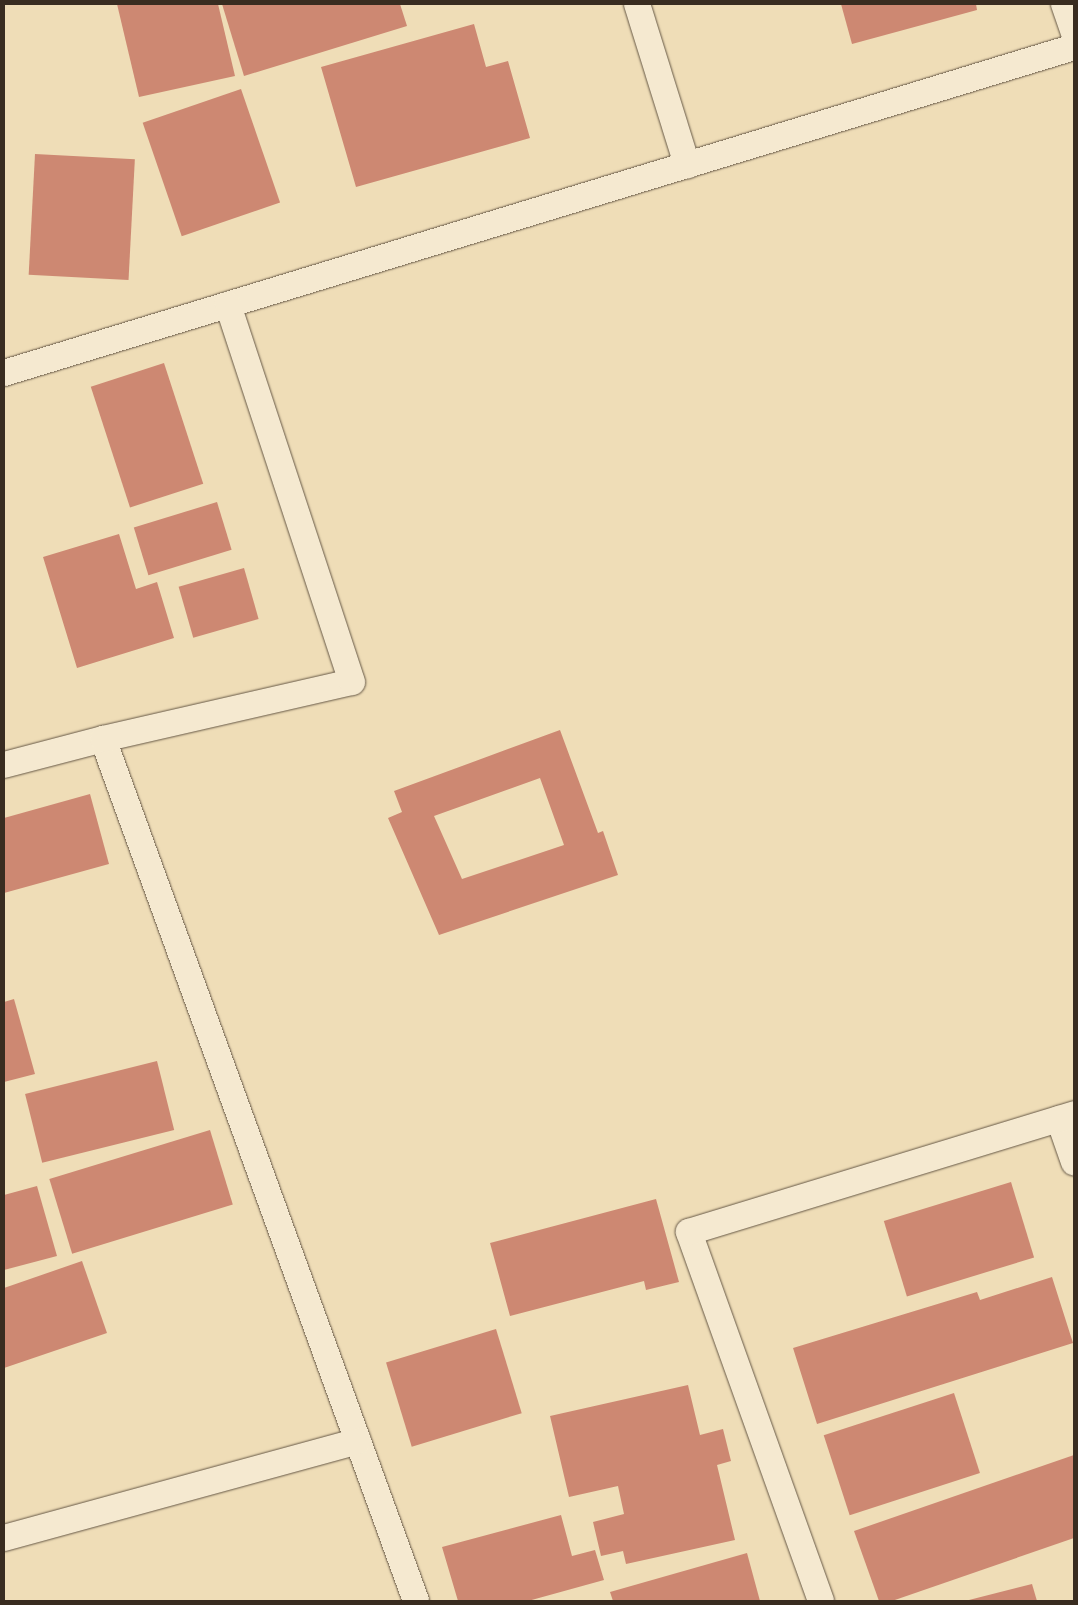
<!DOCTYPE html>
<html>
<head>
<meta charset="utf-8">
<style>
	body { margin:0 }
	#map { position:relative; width:1078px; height:1605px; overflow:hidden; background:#efddb7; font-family:"Libre Bodoni",serif }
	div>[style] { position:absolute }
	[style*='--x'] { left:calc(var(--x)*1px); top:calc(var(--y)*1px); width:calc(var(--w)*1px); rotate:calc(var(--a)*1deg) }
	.building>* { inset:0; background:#cd8872; transform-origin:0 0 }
	.roads { filter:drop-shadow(0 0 1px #665846) drop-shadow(0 0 1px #665846) }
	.street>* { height:26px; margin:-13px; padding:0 13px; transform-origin:13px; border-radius:13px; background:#f5e9d0 }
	span { translate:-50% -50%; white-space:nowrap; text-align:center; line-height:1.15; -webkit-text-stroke:4px #f5e9d0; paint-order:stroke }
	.frame { position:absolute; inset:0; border:5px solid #392c20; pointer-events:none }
</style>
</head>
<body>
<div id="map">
	<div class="building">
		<div style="clip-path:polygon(117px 4px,218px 4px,235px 76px,139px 97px)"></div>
		<div style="clip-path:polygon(222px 4px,400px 4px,407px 26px,244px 76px)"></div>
		<div style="clip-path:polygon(841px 4px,976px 4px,977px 10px,852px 44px)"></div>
		<div style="clip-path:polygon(474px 24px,486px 67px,508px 61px,530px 138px,356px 187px,321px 67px)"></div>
		<div style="left:241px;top:89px;width:120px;height:104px;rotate:71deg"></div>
		<div style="left:35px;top:154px;width:100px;height:121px;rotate:3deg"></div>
		<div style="left:164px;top:363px;width:127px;height:77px;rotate:72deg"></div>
		<div style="left:217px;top:502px;width:50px;height:87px;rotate:73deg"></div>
		<div style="clip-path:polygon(119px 534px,136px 589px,157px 582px,174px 638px,77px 668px,43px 557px)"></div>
		<div style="left:244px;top:568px;width:53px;height:68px;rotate:74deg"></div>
		<div style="clip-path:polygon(evenodd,560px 730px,598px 833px,603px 831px,618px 875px,439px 935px,388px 818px,402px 812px,394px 791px,560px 730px,540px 778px,564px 845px,462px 879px,434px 816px,540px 778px)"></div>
		<div style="clip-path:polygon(90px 794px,109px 864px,4px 893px,4px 818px)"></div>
		<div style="clip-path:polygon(14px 999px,35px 1074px,4px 1082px,4px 1002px)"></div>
		<div style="left:157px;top:1061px;width:71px;height:136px;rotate:76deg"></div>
		<div style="left:210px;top:1130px;width:78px;height:168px;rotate:73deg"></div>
		<div style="left:1011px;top:1182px;width:79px;height:133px;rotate:73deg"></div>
		<div style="clip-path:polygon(37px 1186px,57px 1256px,4px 1270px,4px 1195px)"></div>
		<div style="clip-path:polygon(656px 1199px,679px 1282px,646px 1290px,644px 1281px,510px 1316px,490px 1243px)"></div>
		<div style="clip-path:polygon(82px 1261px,107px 1333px,4px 1368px,4px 1288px)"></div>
		<div style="clip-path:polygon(1052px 1277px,1073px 1343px,817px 1424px,793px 1348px,977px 1292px,980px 1300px)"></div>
		<div style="left:496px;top:1329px;width:88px;height:115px;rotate:73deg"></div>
		<div style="clip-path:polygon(688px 1385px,700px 1435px,723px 1429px,731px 1461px,717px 1465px,735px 1540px,626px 1564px,623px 1551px,601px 1556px,593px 1522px,624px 1514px,618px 1486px,569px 1497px,550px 1416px)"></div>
		<div style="left:954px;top:1393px;width:84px;height:137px;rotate:72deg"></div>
		<div style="clip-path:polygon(1074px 1455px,1074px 1538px,892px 1601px,879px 1601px,854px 1531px)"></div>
		<div style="clip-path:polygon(561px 1515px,572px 1556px,595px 1550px,604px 1580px,528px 1601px,458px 1601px,442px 1547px)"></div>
		<div style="clip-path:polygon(747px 1553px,760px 1601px,613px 1601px,610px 1592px)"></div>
		<div style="clip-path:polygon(1032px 1584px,1037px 1601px,965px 1601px)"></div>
	</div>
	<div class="roads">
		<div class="street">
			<div style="--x:637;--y:4;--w:169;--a:72.7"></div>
			<div style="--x:1064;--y:4;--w:31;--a:71"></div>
			<div style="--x:4;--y:373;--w:1119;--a:-16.94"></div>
			<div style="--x:103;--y:739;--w:917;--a:70.04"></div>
			<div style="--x:4;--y:765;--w:102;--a:-14.7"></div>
			<div style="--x:103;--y:739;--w:255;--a:-12.9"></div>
			<div style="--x:352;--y:682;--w:397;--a:-108.2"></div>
			<div style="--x:1059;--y:1119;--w:46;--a:70.8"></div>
			<div style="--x:4;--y:1538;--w:367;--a:-15.3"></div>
			<div style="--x:821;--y:1601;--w:392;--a:-109.7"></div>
			<div style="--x:689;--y:1232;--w:403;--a:-17"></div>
		</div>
	</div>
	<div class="frame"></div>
</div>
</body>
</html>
